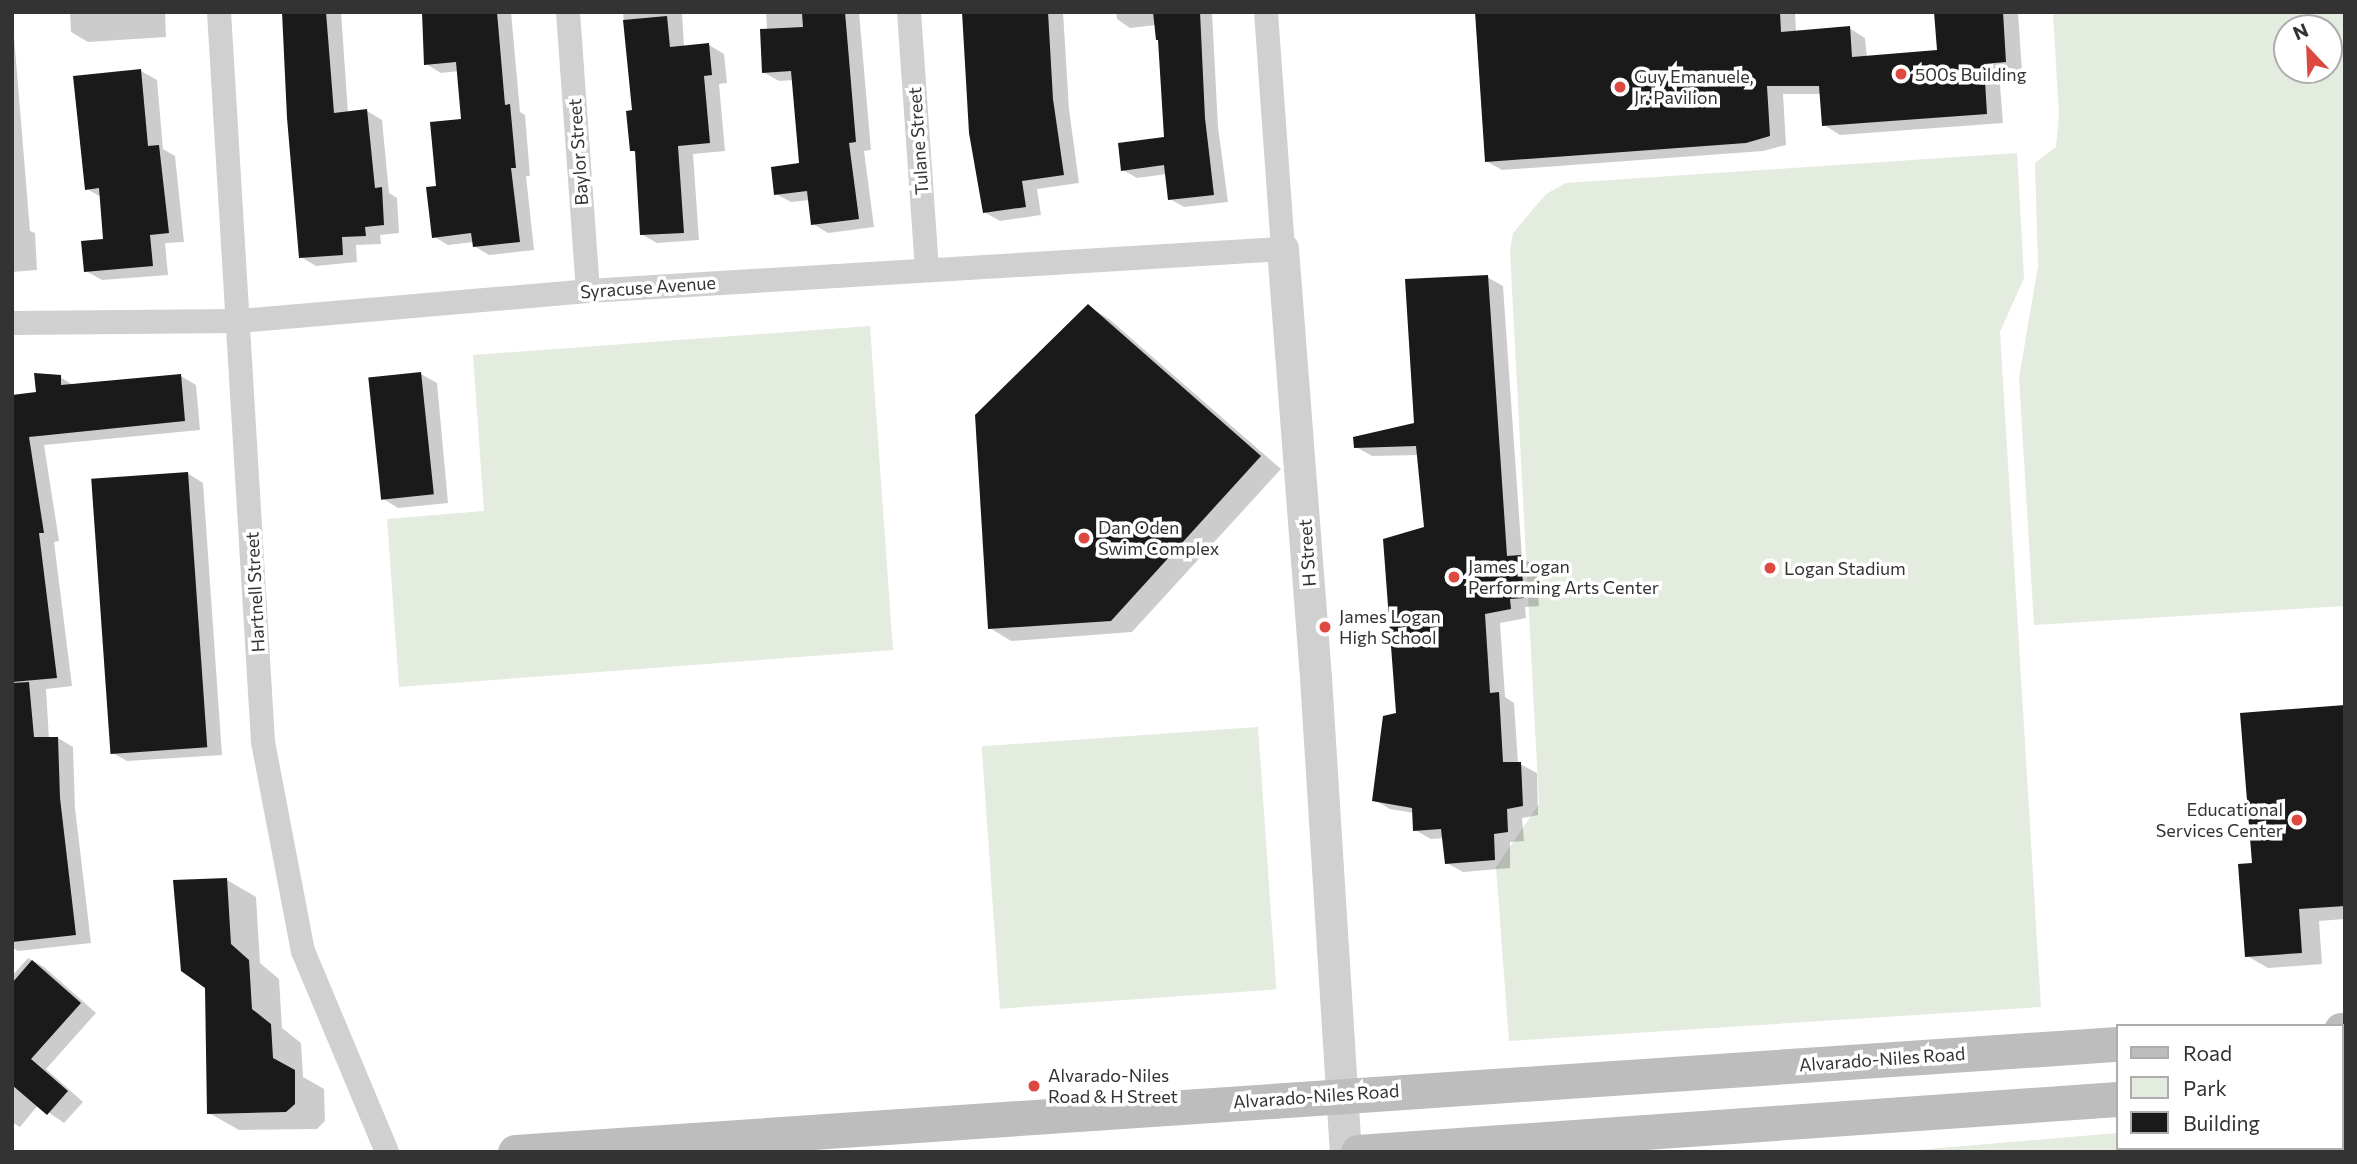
<!DOCTYPE html>
<html>
<head>
<meta charset="utf-8">
<style>
	body { margin:0 }
	#map { position:relative; width:2357px; height:1164px; overflow:hidden; background:#fff; font-family:Commissioner,sans-serif }
	div>[style] { position:absolute }
	[style*='--x'] { left:calc(var(--x)*1px); top:calc(var(--y)*1px); width:calc(var(--w)*1px); rotate:calc(var(--a)*1deg) }
	.green>* { inset:0; background:#e4ebdf; transform-origin:0 0 }
	.shadow>* { inset:0; background:#0003 }
	.building>* { inset:0; background:#1a1a1a; transform-origin:0 0 }
	.minor>* { height:24px; margin:-12px; padding:0 12px; transform-origin:12px; border-radius:12px; background:#d0d0d0 }
	.tertiary>* { height:32px; margin:-16px; padding:0 16px; transform-origin:16px; border-radius:16px; background:#d0d0d0 }
	.secondary>* { height:35px; margin:-17.5px; padding:0 17.5px; transform-origin:17.5px; border-radius:17.5px; background:#bdbdbd }
	.dots>* { width:19px; height:19px; translate:-50% -50%; box-sizing:border-box; border:4px solid #fff; border-radius:50% }
	span { translate:-50% -50%; white-space:nowrap; text-align:center; line-height:1.15; -webkit-text-stroke:7px #fff; paint-order:stroke }
	.poi-label { font-size:18px; color:#333 }
	.left { translate:0 -50%; text-align:left }
	.right { translate:-100% -50%; text-align:right }
	.street-label { font-size:18px; color:#333 }
	.frame { position:absolute; inset:0; border:14px solid #333; pointer-events:none }
	.legend { position:absolute; left:2116px; top:1024px; width:228px; height:126px; box-sizing:border-box; background:#fff; border:2px solid #adadad; margin:0; padding:9px 12px; list-style:none; font-size:21px; color:#333 }
	.legend li { display:flex; align-items:center; gap:14px; height:35px }
	.legend b { width:35px; border:2px solid #adadad }
	.north { position:absolute; left:2273px; top:14px; width:70px; height:70px; box-sizing:border-box; background:#fff; border:2px solid #adadad; border-radius:50%; rotate:337deg; font-size:19px; font-weight:700; line-height:28px; text-align:center; color:#333 }
	.north::after { content:''; display:block; margin:auto; width:24px; height:32px; background:#dd4841; clip-path:polygon(50% 0,100% 100%,50% 72%,0 100%) }
</style>
</head>
<body>
<div id="map">
	<div class="green">
		<div style="clip-path:polygon(evenodd,2053px 12px,2345px 12px,2345px 606px,2034px 625px,2019px 378px,2038px 266px,2035px 163px,2056px 147px,2059px 116px,2053px 12px,2287px 28px,2329px 28px,2329px 70px,2287px 70px,2287px 28px)"></div>
		<div style="clip-path:polygon(2017px 153px,2024px 278px,2000px 332px,2041px 1007px,1509px 1041px,1496px 867px,1539px 804px,1510px 251px,1513px 233px,1546px 194px,1566px 183px)"></div>
		<div style="clip-path:polygon(870px 326px,893px 650px,399px 687px,387px 519px,484px 511px,473px 355px)"></div>
		<div style="left:1258px;top:727px;width:263px;height:277px;rotate:86deg"></div>
		<div style="clip-path:polygon(2341px 1119px,2345px 1119px,2345px 1152px,1894px 1152px,2117px 1133px,2117px 1148px,2341px 1148px)"></div>
	</div>
	<div class="shadow">
		<div style="clip-path:polygon(12px 12px,30px 231px,35px 233px,37px 270px,12px 272px)"></div>
		<div style="clip-path:polygon(70px 12px,165px 12px,166px 37px,88px 42px,71px 32px)"></div>
		<div style="clip-path:polygon(283px 12px,341px 12px,348px 113px,367px 111px,382px 120px,389px 193px,397px 198px,399px 233px,380px 235px,381px 244px,356px 245px,357px 262px,316px 266px,301px 257px)"></div>
		<div style="clip-path:polygon(422px 12px,511px 12px,520px 112px,525px 115px,530px 176px,526px 176px,534px 250px,489px 255px,474px 246px,474px 242px,448px 245px,433px 236px,438px 187px,463px 120px,459px 71px,441px 73px,426px 64px)"></div>
		<div style="clip-path:polygon(623px 12px,682px 12px,684px 47px,709px 45px,724px 54px,727px 83px,719px 84px,725px 151px,693px 154px,699px 240px,657px 243px,641px 234px,636px 153px,632px 150px,633px 112px)"></div>
		<div style="clip-path:polygon(766px 12px,859px 12px,871px 150px,864px 151px,874px 227px,828px 233px,813px 224px,810px 200px,791px 202px,776px 194px,801px 165px,794px 80px,779px 81px,763px 72px,767px 30px)"></div>
		<div style="clip-path:polygon(963px 12px,1063px 12px,1069px 109px,1079px 183px,1037px 189px,1041px 215px,1000px 221px,984px 212px)"></div>
		<div style="clip-path:polygon(1116px 12px,1212px 12px,1218px 127px,1228px 202px,1184px 207px,1170px 199px,1167px 174px,1137px 178px,1123px 170px,1166px 138px,1160px 40px,1156px 25px,1130px 28px,1117px 19px)"></div>
		<div style="clip-path:polygon(1476px 12px,1795px 12px,1796px 32px,1849px 28px,1865px 38px,1867px 57px,1939px 52px,1936px 12px,2018px 12px,2022px 71px,1999px 72px,2003px 123px,1840px 135px,1824px 125px,1821px 94px,1783px 94px,1786px 145px,1763px 151px,1502px 170px,1486px 161px)"></div>
		<div style="clip-path:polygon(141px 71px,157px 80px,163px 149px,175px 156px,184px 242px,165px 243px,168px 275px,102px 280px,86px 271px,105px 240px,101px 197px,87px 189px)"></div>
		<div style="clip-path:polygon(1487px 277px,1503px 286px,1522px 558px,1536px 566px,1539px 606px,1525px 607px,1526px 618px,1500px 623px,1505px 697px,1514px 703px,1518px 763px,1537px 773px,1538px 815px,1522px 818px,1524px 841px,1510px 842px,1510px 868px,1463px 872px,1447px 863px,1444px 838px,1431px 839px,1415px 830px,1414px 813px,1390px 809px,1374px 800px,1398px 715px,1426px 529px,1419px 455px,1372px 456px,1356px 447px,1415px 424px)"></div>
		<div style="clip-path:polygon(1088px 306px,1109px 319px,1281px 469px,1132px 632px,1011px 641px,990px 628px)"></div>
		<div style="clip-path:polygon(421px 374px,437px 383px,448px 503px,398px 508px,382px 498px)"></div>
		<div style="clip-path:polygon(181px 376px,196px 385px,200px 430px,44px 445px,59px 541px,54px 542px,72px 686px,46px 689px,49px 739px,58px 738px,73px 747px,75px 808px,91px 943px,18px 951px,12px 947px,12px 397px,38px 394px,60px 377px,75px 386px)"></div>
		<div style="clip-path:polygon(187px 473px,203px 483px,222px 755px,127px 761px,111px 752px)"></div>
		<div style="clip-path:polygon(2345px 706px,2345px 919px,2319px 921px,2322px 964px,2268px 968px,2247px 956px,2254px 865px)"></div>
		<div style="clip-path:polygon(227px 880px,256px 897px,260px 963px,279px 979px,282px 1028px,301px 1043px,303px 1077px,324px 1089px,325px 1121px,317px 1129px,239px 1130px,209px 1113px)"></div>
		<div style="clip-path:polygon(28px 958px,44px 967px,96px 1013px,46px 1069px,83px 1102px,64px 1123px,38px 1105px,20px 1127px,12px 1122px,12px 976px)"></div>
	</div>
	<div class="building">
		<div style="clip-path:polygon(282px 12px,326px 12px,334px 113px,367px 109px,375px 188px,382px 187px,384px 225px,365px 227px,366px 236px,342px 237px,343px 255px,299px 258px,287px 118px)"></div>
		<div style="clip-path:polygon(422px 12px,497px 12px,505px 105px,510px 104px,516px 168px,511px 168px,520px 242px,473px 247px,471px 233px,432px 238px,426px 187px,436px 186px,430px 122px,461px 119px,456px 62px,424px 65px)"></div>
		<div style="clip-path:polygon(845px 12px,856px 142px,849px 143px,859px 219px,811px 225px,807px 191px,774px 195px,771px 167px,799px 163px,791px 71px,762px 73px,760px 29px,803px 27px,802px 13px)"></div>
		<div style="clip-path:polygon(962px 12px,1048px 12px,1053px 99px,1064px 175px,1022px 181px,1026px 207px,983px 213px,969px 133px)"></div>
		<div style="clip-path:polygon(1153px 12px,1200px 12px,1205px 118px,1214px 195px,1168px 200px,1164px 165px,1121px 171px,1118px 143px,1164px 137px,1158px 40px,1156px 40px)"></div>
		<div style="clip-path:polygon(1475px 12px,1780px 12px,1781px 32px,1850px 26px,1852px 57px,1937px 50px,1934px 12px,2003px 12px,2006px 62px,1984px 64px,1987px 114px,1822px 126px,1819px 86px,1767px 86px,1770px 136px,1746px 143px,1485px 162px)"></div>
		<div style="clip-path:polygon(667px 16px,670px 47px,709px 43px,712px 75px,704px 76px,710px 143px,678px 146px,684px 233px,640px 235px,635px 151px,630px 151px,626px 111px,632px 110px,623px 20px)"></div>
		<div style="clip-path:polygon(141px 69px,148px 146px,159px 145px,169px 233px,150px 235px,153px 266px,84px 272px,81px 241px,103px 239px,99px 188px,85px 190px,73px 76px)"></div>
		<div style="clip-path:polygon(1488px 275px,1507px 556px,1521px 555px,1524px 598px,1510px 599px,1511px 609px,1485px 614px,1490px 693px,1499px 692px,1503px 762px,1521px 762px,1523px 806px,1507px 809px,1508px 832px,1494px 834px,1495px 860px,1445px 864px,1441px 829px,1413px 831px,1412px 808px,1372px 801px,1383px 716px,1396px 713px,1383px 539px,1424px 527px,1416px 446px,1354px 448px,1353px 437px,1414px 423px,1405px 279px)"></div>
		<div style="clip-path:polygon(1088px 304px,1261px 456px,1111px 621px,988px 629px,975px 415px)"></div>
		<div style="left:421px;top:372px;width:123px;height:53px;rotate:84deg"></div>
		<div style="clip-path:polygon(34px 373px,61px 375px,61px 385px,181px 374px,185px 421px,29px 437px,44px 533px,39px 533px,57px 678px,12px 682px,12px 395px,36px 392px)"></div>
		<div style="left:188px;top:472px;width:276px;height:97px;rotate:86deg"></div>
		<div style="clip-path:polygon(29px 682px,34px 737px,58px 737px,60px 798px,76px 935px,12px 942px,12px 683px)"></div>
		<div style="clip-path:polygon(2345px 705px,2345px 906px,2299px 909px,2302px 953px,2245px 957px,2238px 864px,2252px 863px,2240px 713px)"></div>
		<div style="clip-path:polygon(227px 878px,231px 944px,249px 960px,252px 1009px,271px 1024px,273px 1058px,295px 1070px,295px 1104px,286px 1112px,207px 1114px,205px 988px,181px 971px,173px 880px)"></div>
		<div style="clip-path:polygon(32px 960px,81px 1003px,31px 1059px,68px 1091px,47px 1115px,12px 1085px,12px 983px)"></div>
	</div>
	<div class="minor">
		<div style="--x:219;--y:12;--w:731;--a:86.55"></div>
		<div style="--x:263;--y:742;--w:213;--a:79.2"></div>
		<div style="--x:303;--y:951;--w:218;--a:67.3"></div>
		<div style="--x:568;--y:12;--w:280;--a:85.9"></div>
		<div style="--x:909;--y:12;--w:258;--a:86"></div>
		<div style="--x:12;--y:323;--w:227;--a:-0.5"></div>
		<div style="--x:239;--y:321;--w:350;--a:-4.9"></div>
		<div style="--x:588;--y:291;--w:696;--a:-3.46"></div>
		<div style="--x:1283;--y:249;--w:238;--a:-94.1"></div>
	</div>
	<div class="tertiary">
		<div style="--x:1283;--y:249;--w:430;--a:85.6"></div>
		<div style="--x:1316;--y:678;--w:475;--a:86.4"></div>
	</div>
	<div class="secondary">
		<div style="--x:2341;--y:1030;--w:4;--a:0"></div>
		<div style="--x:2341;--y:1084;--w:4;--a:0"></div>
		<div style="--x:515;--y:1152;--w:1606;--a:-3.86"></div>
		<div style="--x:1358;--y:1152;--w:761;--a:-3.99"></div>
	</div>
	<div class="dots">
		<div style="left:1901px;top:74px;background:#dd4841"></div>
		<div style="left:1620px;top:87px;background:#dd4841"></div>
		<div style="left:1084px;top:538px;background:#dd4841"></div>
		<div style="left:1770px;top:568px;background:#dd4841"></div>
		<div style="left:1454px;top:577px;background:#dd4841"></div>
		<div style="left:1325px;top:627px;background:#dd4841"></div>
		<div style="left:2297px;top:820px;background:#dd4841"></div>
		<div style="left:1034px;top:1086px;background:#dd4841"></div>
	</div>
	<div class="poi-label">
		<span class="left" style="left:1915px;top:74px">500s Building</span>
		<span class="left" style="left:1634px;top:87px">Guy Emanuele,<br>Jr. Pavilion</span>
		<span class="left" style="left:1098px;top:538px">Dan Oden<br>Swim Complex</span>
		<span class="left" style="left:1468px;top:577px">James Logan<br>Performing Arts Center</span>
		<span class="left" style="left:1784px;top:568px">Logan Stadium</span>
		<span class="left" style="left:1339px;top:627px">James Logan<br>High School</span>
		<span class="right" style="left:2283px;top:820px">Educational<br>Services Center</span>
		<span class="left" style="left:1048px;top:1086px">Alvarado-Niles<br>Road &amp; H Street</span>
	</div>
	<div class="street-label">
		<span style="left:918px;top:141px;rotate:-94deg">Tulane Street</span>
		<span style="left:578px;top:152px;rotate:-94deg">Baylor Street</span>
		<span style="left:648px;top:287px;rotate:-4deg">Syracuse Avenue</span>
		<span style="left:1307px;top:553px;rotate:-94deg">H Street</span>
		<span style="left:255px;top:592px;rotate:-93deg">Hartnell Street</span>
		<span style="left:1882px;top:1059px;rotate:-4deg">Alvarado-Niles Road</span>
		<span style="left:1316px;top:1096px;rotate:-4deg">Alvarado-Niles Road</span>
	</div>
	<div class="frame"></div>
	<ul class="legend">
	<li><b style="height:9px;background:#bdbdbd"></b>Road</li>
	<li><b style="height:19px;background:#e4ebdf"></b>Park</li>
	<li><b style="height:19px;background:#1a1a1a"></b>Building</li>
	</ul>
	<div class="north">N</div>
</div>
</body>
</html>
